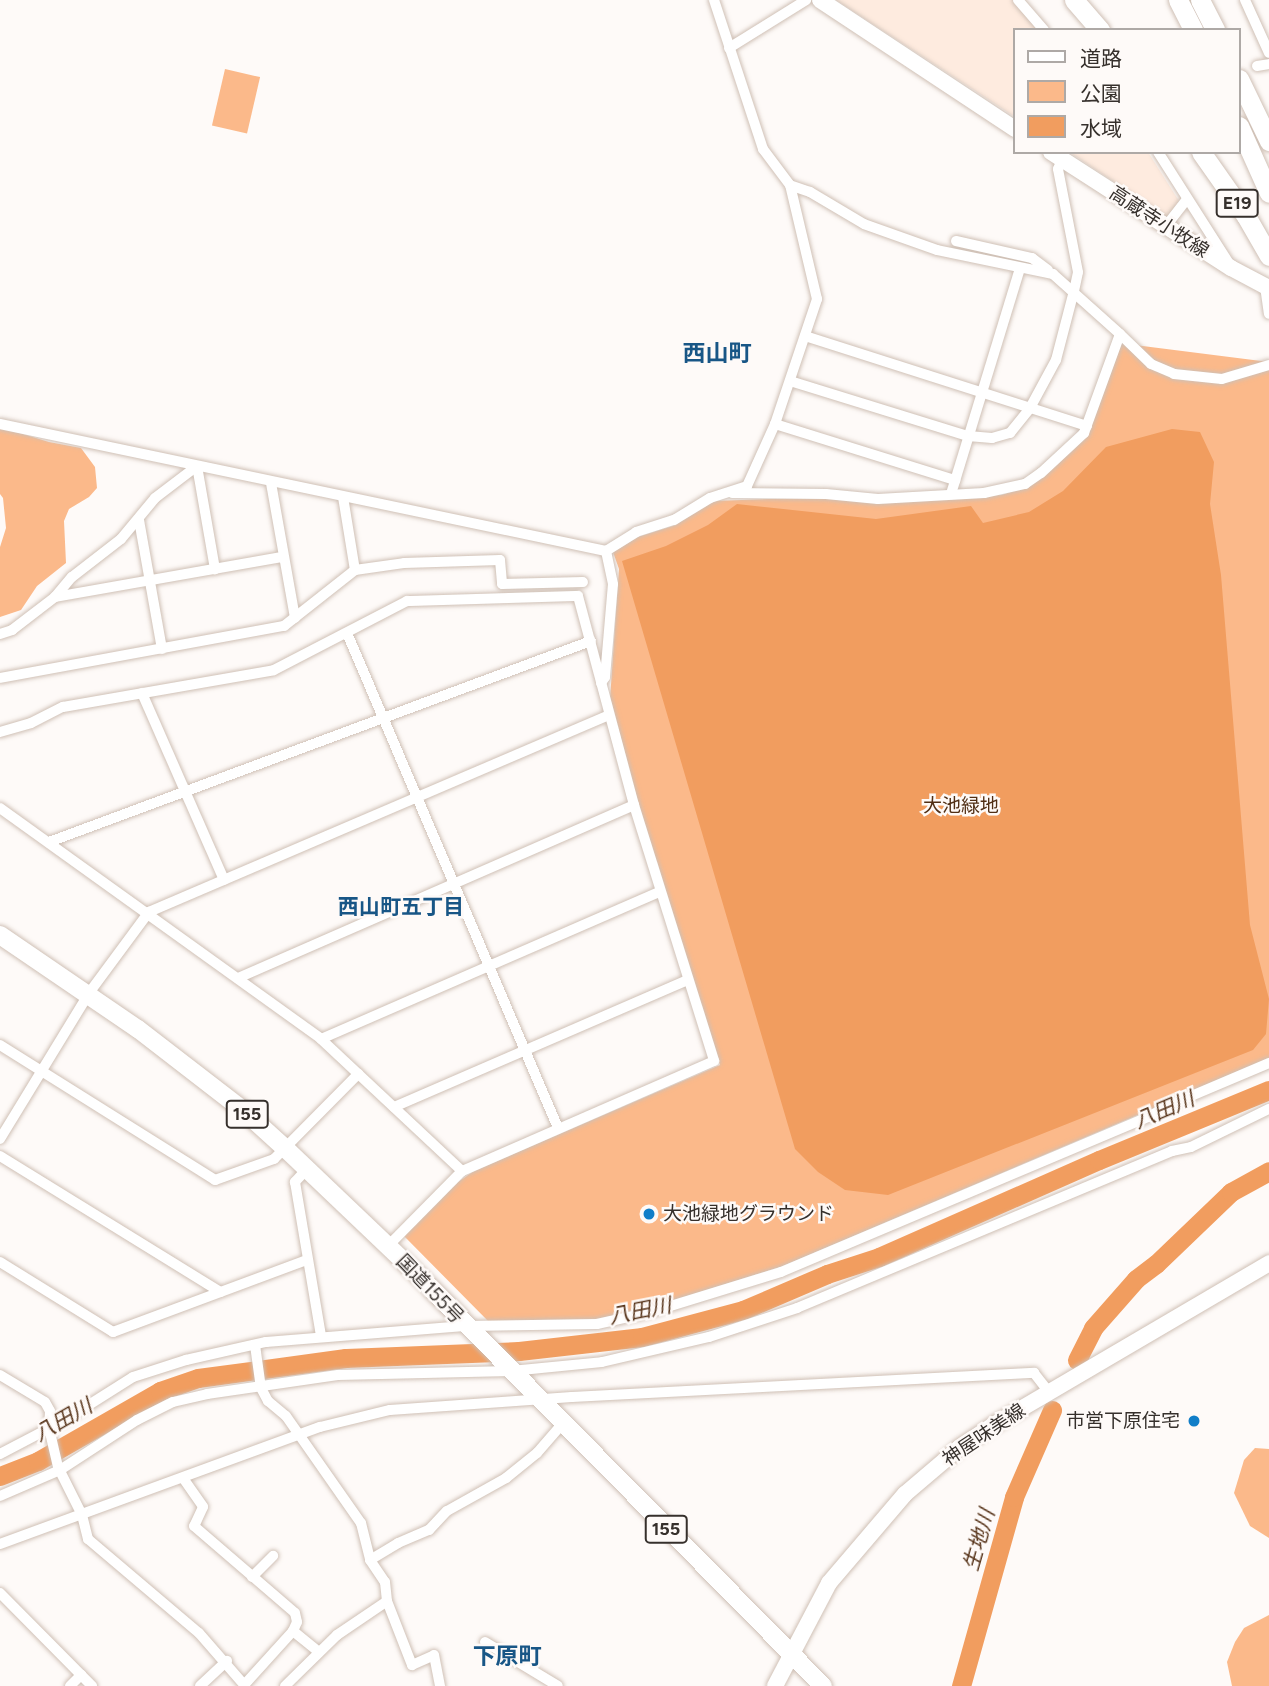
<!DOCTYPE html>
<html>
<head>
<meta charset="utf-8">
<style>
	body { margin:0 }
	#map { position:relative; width:1269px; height:1686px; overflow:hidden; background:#fefaf8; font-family:Figtree,"Noto Sans JP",sans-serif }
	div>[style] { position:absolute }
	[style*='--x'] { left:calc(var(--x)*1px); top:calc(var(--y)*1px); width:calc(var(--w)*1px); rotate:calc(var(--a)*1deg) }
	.built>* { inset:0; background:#feebdf }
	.green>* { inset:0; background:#fbb98a; transform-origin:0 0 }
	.water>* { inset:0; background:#f19d5f }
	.river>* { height:19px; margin:-9.5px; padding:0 9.5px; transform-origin:9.5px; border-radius:9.5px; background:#f19d5f }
	.roads { filter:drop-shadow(0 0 2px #cfc0b5) drop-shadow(0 0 2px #cfc0b5) }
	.minor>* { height:10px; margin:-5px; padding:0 5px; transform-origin:5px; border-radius:5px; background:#fff }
	.secondary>* { height:16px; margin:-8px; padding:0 8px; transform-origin:8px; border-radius:8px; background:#fff }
	.trunk>* { height:18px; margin:-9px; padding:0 9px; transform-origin:9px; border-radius:9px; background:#fff }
	.motorway>* { height:19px; margin:-9.5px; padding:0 9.5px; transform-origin:9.5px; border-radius:9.5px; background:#fff }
	.dots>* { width:19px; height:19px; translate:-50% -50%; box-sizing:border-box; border:4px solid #fefaf8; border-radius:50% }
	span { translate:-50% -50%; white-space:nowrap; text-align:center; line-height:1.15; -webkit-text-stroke:5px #fefaf8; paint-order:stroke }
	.shield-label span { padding:2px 5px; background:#fefaf8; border:2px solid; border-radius:5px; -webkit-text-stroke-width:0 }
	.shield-label { font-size:18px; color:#36302c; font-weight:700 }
	.street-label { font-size:19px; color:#36302c }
	.park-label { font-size:19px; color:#512f15 }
	.poi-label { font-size:19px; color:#36302c }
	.left { translate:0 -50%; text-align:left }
	.right { translate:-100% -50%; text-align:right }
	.neighbourhood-label { font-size:21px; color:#185686; font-weight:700 }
	.water-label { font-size:21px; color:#58351b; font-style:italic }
	.quarter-label { font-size:23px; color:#185686; font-weight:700 }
	.legend { position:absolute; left:1013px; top:28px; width:228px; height:126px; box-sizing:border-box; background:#fefaf8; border:2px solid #aea9a6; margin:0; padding:9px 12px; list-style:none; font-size:21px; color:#36302c }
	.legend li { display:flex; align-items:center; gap:14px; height:35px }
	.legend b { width:35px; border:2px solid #aea9a6 }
</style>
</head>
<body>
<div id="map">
	<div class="built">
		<div style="clip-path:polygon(836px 0,1013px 0,1038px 30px,1015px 30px,1015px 117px)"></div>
		<div style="clip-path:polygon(1069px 152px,1148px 152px,1181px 204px,1167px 217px)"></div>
	</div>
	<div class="green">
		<div style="left:225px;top:69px;width:36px;height:58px;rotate:13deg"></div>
		<div style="clip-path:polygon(1119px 343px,1269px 362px,1269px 1059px,783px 1266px,650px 1308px,596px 1320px,491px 1324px,403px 1235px,451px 1187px,474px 1171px,720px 1065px,640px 812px,610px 699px,619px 569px,613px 552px,638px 537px,676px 525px,712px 501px,827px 497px,968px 497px,1002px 495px,1027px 486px,1071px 452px)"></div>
		<div style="clip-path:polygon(0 427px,49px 442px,81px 448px,95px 467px,97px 488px,89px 497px,69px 509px,64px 521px,66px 563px,37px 586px,21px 610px,0 617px,0 547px,6px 528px,3px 498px,0 494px)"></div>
		<div style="clip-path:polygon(1255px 1448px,1269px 1449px,1269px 1538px,1250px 1526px,1234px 1493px,1244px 1460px)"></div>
		<div style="clip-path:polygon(1269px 1615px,1269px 1686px,1232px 1686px,1227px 1662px,1235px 1642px,1244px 1628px)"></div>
	</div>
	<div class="water">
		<div style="clip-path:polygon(1172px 429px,1200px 432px,1214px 462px,1210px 504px,1221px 575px,1250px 925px,1269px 999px,1266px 1034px,1253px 1050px,888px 1195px,845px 1190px,818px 1172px,795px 1149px,622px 561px,666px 546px,708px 525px,737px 504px,876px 519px,971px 506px,983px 523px,1029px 512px,1063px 491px,1106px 447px)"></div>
	</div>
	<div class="river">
		<div style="--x:1077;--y:1360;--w:36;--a:-63"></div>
		<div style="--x:1093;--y:1328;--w:65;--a:-48.7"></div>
		<div style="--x:1136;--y:1279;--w:25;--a:-37"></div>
		<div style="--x:1156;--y:1264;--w:104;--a:-43.8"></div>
		<div style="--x:1231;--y:1192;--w:43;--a:-28.9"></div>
		<div style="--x:0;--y:1476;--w:41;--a:-21.5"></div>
		<div style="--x:38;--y:1461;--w:141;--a:-29.8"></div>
		<div style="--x:160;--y:1391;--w:40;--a:-18.9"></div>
		<div style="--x:198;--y:1378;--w:149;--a:-7.7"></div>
		<div style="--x:346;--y:1358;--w:173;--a:-2.3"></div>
		<div style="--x:519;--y:1351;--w:124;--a:-6.5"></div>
		<div style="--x:642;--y:1337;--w:105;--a:-15"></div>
		<div style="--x:743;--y:1310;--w:91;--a:-23.2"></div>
		<div style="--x:827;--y:1274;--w:55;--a:-18.1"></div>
		<div style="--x:879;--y:1257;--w:240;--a:-23.8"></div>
		<div style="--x:1099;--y:1160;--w:184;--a:-22.4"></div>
		<div style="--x:961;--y:1686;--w:196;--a:-74.3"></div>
		<div style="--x:1014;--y:1497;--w:95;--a:-66.4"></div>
	</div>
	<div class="roads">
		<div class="minor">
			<div style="--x:1018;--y:0;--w:40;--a:49"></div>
			<div style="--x:1245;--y:0;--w:58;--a:65.6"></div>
			<div style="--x:729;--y:48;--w:91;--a:-31.9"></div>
			<div style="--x:1257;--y:66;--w:12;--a:-9"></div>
			<div style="--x:1158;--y:152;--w:134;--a:57.5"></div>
			<div style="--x:1166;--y:226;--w:34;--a:-52"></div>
			<div style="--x:956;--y:241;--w:78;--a:12.6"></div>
			<div style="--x:1032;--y:258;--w:20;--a:37"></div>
			<div style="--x:1265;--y:286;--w:28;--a:82"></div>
			<div style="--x:1120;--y:334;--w:43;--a:44.1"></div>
			<div style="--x:1151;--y:364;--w:25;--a:23"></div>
			<div style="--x:1174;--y:374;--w:48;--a:5.9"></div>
			<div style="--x:1222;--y:379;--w:49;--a:-16.6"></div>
			<div style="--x:805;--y:336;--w:296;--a:17.7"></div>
			<div style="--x:790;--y:381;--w:186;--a:17.2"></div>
			<div style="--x:968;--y:436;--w:24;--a:5"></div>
			<div style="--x:992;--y:438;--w:19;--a:-16"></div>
			<div style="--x:1010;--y:433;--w:32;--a:-51"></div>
			<div style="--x:1030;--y:408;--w:55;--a:-61.6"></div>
			<div style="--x:1056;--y:360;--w:71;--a:-75.4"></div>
			<div style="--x:1074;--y:291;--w:19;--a:-78"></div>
			<div style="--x:1078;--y:272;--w:105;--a:-101"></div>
			<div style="--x:1058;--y:169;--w:11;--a:-68"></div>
			<div style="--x:0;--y:424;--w:619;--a:11.84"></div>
			<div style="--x:606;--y:551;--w:36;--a:-32"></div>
			<div style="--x:636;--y:532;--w:40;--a:-18"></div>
			<div style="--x:674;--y:520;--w:42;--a:-31.4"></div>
			<div style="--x:710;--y:498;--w:39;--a:-18"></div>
			<div style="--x:747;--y:486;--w:68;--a:-65.7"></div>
			<div style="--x:775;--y:424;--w:132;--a:-71.4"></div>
			<div style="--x:817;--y:299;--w:117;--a:-103.3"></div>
			<div style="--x:790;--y:185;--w:45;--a:-126.9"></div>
			<div style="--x:763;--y:149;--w:157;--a:-108.2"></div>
			<div style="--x:775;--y:424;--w:189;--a:17.3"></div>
			<div style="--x:271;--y:483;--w:137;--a:79.9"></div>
			<div style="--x:732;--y:493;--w:94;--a:0.6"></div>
			<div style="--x:826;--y:494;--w:52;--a:5.5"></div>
			<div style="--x:878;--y:499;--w:106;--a:-3.2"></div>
			<div style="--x:984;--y:493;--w:42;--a:-12.4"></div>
			<div style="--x:1025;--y:484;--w:19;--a:-35"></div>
			<div style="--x:1041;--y:473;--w:59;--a:-42.9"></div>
			<div style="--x:1084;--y:433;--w:105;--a:-70"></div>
			<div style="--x:1120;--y:334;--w:90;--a:-138.2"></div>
			<div style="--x:1053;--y:274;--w:118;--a:-168.3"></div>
			<div style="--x:937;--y:250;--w:77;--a:-160.4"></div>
			<div style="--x:864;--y:224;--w:63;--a:-149.3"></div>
			<div style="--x:810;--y:192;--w:21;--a:-161"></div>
			<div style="--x:951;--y:494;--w:235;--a:-73"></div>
			<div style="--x:343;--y:497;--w:74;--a:80.7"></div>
			<div style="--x:139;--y:520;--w:131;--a:79.9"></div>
			<div style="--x:55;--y:597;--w:231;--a:-10"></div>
			<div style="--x:347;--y:633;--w:538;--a:66.91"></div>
			<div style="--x:0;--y:634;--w:13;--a:-18"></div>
			<div style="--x:12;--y:630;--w:54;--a:-37.5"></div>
			<div style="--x:55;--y:597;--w:26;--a:-50"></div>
			<div style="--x:72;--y:577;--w:62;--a:-37.8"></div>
			<div style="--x:121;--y:539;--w:53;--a:-50.3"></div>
			<div style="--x:155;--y:498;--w:53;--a:-37.3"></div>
			<div style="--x:197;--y:466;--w:105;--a:80.1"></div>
			<div style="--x:0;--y:678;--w:289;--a:-10.4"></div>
			<div style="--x:284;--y:626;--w:90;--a:-38.3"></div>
			<div style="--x:355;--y:570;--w:49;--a:-8.1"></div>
			<div style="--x:404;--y:563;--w:96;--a:-1.8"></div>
			<div style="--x:500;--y:560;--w:24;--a:85"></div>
			<div style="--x:502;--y:584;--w:81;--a:-1.4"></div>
			<div style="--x:601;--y:683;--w:7;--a:-56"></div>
			<div style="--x:605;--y:677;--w:93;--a:-85.1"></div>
			<div style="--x:613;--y:584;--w:34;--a:-102"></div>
			<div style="--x:142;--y:693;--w:204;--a:66.3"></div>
			<div style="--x:0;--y:732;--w:32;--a:-16"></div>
			<div style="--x:31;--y:723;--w:36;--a:-27"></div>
			<div style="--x:63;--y:707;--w:214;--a:-9.9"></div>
			<div style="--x:274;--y:670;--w:150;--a:-27.4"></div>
			<div style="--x:407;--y:601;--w:171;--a:-1.7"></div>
			<div style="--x:578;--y:596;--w:216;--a:75"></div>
			<div style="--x:634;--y:805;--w:268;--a:72.6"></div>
			<div style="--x:714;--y:1061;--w:275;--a:156.4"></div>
			<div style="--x:462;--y:1171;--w:105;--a:134.6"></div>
			<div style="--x:0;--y:808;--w:395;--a:35.7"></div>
			<div style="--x:321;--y:1039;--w:193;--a:43.1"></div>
			<div style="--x:49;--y:842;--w:578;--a:-20.35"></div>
			<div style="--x:238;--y:978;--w:432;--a:-23.6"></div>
			<div style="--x:321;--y:1039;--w:369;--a:-23.5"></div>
			<div style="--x:0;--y:1045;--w:254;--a:32.1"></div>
			<div style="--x:215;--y:1180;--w:63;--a:-19.6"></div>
			<div style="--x:274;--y:1159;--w:120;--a:-45.3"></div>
			<div style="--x:394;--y:1107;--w:319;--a:-23.4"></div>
			<div style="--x:0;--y:1139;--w:171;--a:-58.6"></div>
			<div style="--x:89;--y:993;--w:101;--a:-53.5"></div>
			<div style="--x:149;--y:912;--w:500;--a:-23.18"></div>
			<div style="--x:0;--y:1156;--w:259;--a:31.7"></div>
			<div style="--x:307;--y:1169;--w:18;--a:133"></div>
			<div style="--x:295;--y:1182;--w:156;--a:80.4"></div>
			<div style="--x:0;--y:1262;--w:133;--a:31.8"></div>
			<div style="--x:113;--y:1332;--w:207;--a:-20.4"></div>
			<div style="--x:255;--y:1345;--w:43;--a:82.1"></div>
			<div style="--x:261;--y:1388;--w:15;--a:62"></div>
			<div style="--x:268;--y:1401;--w:23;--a:40"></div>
			<div style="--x:286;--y:1416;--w:131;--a:55"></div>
			<div style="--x:361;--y:1523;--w:38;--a:76"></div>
			<div style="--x:370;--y:1560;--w:27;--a:56"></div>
			<div style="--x:385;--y:1582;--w:19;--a:84"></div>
			<div style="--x:387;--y:1601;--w:69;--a:68.7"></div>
			<div style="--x:412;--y:1665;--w:24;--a:-24"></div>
			<div style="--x:434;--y:1655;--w:32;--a:79"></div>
			<div style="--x:0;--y:1375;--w:52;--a:31"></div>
			<div style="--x:45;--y:1402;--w:10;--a:61"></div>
			<div style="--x:50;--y:1411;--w:17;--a:93"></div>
			<div style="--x:49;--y:1428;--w:40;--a:77"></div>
			<div style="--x:58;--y:1467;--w:54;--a:63.4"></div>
			<div style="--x:82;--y:1515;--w:25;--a:76"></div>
			<div style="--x:88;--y:1539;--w:145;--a:40.3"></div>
			<div style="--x:199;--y:1633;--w:70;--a:49"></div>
			<div style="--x:0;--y:1454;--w:73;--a:-27.6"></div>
			<div style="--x:65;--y:1420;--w:80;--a:-32.3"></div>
			<div style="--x:133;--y:1377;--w:56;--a:-17.8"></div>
			<div style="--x:186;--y:1360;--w:82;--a:-12.7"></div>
			<div style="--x:266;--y:1342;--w:202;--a:-4.6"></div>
			<div style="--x:467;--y:1326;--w:130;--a:-0.9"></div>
			<div style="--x:597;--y:1324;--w:55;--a:-12.5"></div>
			<div style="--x:651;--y:1312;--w:136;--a:-17.1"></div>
			<div style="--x:781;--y:1272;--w:398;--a:-22.9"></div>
			<div style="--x:1148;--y:1117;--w:25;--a:-29"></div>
			<div style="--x:1170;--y:1105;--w:108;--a:-23"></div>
			<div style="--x:183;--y:1478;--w:35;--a:55"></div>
			<div style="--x:203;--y:1507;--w:21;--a:115"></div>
			<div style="--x:194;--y:1526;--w:133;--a:40.7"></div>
			<div style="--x:295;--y:1613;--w:9;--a:77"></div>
			<div style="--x:297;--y:1622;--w:10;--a:114"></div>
			<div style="--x:293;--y:1631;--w:73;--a:132.2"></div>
			<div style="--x:0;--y:1496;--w:65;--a:-23.4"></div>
			<div style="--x:60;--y:1470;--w:92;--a:-33"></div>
			<div style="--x:137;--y:1420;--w:40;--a:-26.6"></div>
			<div style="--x:173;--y:1402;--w:35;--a:-13"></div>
			<div style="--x:207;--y:1394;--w:132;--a:-8.3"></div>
			<div style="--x:338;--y:1375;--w:173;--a:-1.3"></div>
			<div style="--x:511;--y:1371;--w:91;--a:-5.6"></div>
			<div style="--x:602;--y:1362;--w:110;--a:-13.2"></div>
			<div style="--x:709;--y:1337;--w:93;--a:-18.2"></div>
			<div style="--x:797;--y:1308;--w:407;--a:-22.7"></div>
			<div style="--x:1172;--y:1151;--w:19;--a:-12"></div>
			<div style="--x:1191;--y:1147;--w:87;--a:-26"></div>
			<div style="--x:0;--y:1544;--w:341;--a:-20.1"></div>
			<div style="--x:320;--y:1427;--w:72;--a:-13.7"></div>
			<div style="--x:390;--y:1410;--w:182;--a:-4.1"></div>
			<div style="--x:572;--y:1397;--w:463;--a:-3"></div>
			<div style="--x:1034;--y:1373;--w:24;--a:52"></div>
			<div style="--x:370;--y:1560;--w:33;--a:-31"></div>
			<div style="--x:398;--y:1543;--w:34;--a:-23"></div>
			<div style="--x:429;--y:1530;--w:26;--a:-47"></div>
			<div style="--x:447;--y:1511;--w:68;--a:-29.2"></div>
			<div style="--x:506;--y:1478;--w:40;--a:-39"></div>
			<div style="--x:537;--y:1453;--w:38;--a:-49"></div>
			<div style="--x:252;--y:1577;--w:30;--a:-45"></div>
			<div style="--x:0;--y:1593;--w:131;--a:45.3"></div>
			<div style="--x:293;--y:1631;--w:32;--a:39"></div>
			<div style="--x:485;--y:1642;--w:85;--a:31.1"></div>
			<div style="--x:70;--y:1686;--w:16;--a:-45"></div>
			<div style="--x:200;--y:1686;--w:37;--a:-43"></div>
			<div style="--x:285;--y:1686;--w:73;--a:-44.4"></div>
			<div style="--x:337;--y:1635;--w:60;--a:-34.2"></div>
		</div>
		<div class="secondary">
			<div style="--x:820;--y:0;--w:234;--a:33.5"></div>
			<div style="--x:1051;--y:152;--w:214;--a:32.8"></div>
			<div style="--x:1231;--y:268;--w:43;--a:27.8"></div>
			<div style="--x:775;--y:1686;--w:116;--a:-62.3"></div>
			<div style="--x:829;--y:1583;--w:117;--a:-49.5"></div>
			<div style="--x:905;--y:1494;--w:71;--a:-40.4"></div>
			<div style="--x:959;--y:1448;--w:43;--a:-33.7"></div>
			<div style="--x:995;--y:1424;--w:318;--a:-30.4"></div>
		</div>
		<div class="trunk">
			<div style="--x:0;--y:935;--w:167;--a:34.3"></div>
			<div style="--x:138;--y:1029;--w:134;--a:37.7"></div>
			<div style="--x:244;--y:1111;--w:58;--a:42.2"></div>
			<div style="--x:287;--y:1150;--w:174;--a:43.6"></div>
			<div style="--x:413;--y:1270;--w:584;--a:45.42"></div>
		</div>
		<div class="motorway">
			<div style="--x:1074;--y:0;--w:40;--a:49"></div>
			<div style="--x:1178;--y:0;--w:34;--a:63"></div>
			<div style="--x:1200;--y:0;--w:34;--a:63"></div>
			<div style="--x:1239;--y:79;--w:69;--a:64.2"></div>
			<div style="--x:1239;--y:126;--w:73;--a:65.9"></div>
			<div style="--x:1201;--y:152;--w:78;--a:54.9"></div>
			<div style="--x:1246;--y:216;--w:46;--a:60.1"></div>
		</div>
	</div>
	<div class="dots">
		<div style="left:649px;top:1214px;background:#117ec8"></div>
		<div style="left:1194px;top:1421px;background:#117ec8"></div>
	</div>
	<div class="shield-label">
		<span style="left:1237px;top:203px">E19</span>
		<span style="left:247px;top:1114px">155</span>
		<span style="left:666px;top:1529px">155</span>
	</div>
	<div class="street-label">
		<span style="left:1159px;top:222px;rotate:33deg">高蔵寺小牧線</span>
		<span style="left:430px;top:1289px;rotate:46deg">国道155号</span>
		<span style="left:984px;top:1435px;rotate:-34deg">神屋味美線</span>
	</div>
	<div class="park-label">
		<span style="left:961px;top:806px">大池緑地</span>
	</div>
	<div class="poi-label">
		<span class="left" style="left:663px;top:1214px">大池緑地グラウンド</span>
		<span class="right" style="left:1180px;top:1421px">市営下原住宅</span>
	</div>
	<div class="neighbourhood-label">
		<span style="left:401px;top:907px">西山町五丁目</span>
	</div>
	<div class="water-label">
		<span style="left:1164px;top:1110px;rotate:-23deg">八田川</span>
		<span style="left:640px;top:1311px;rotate:-11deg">八田川</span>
		<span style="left:63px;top:1420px;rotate:-30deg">八田川</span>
		<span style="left:979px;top:1540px;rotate:-74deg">生地川</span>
	</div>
	<div class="quarter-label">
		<span style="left:717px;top:353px">西山町</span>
		<span style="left:507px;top:1656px">下原町</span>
	</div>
	<ul class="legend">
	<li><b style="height:9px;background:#fff"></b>道路</li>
	<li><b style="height:19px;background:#fbb98a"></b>公園</li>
	<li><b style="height:19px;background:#f19d5f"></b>水域</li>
	</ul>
</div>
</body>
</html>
